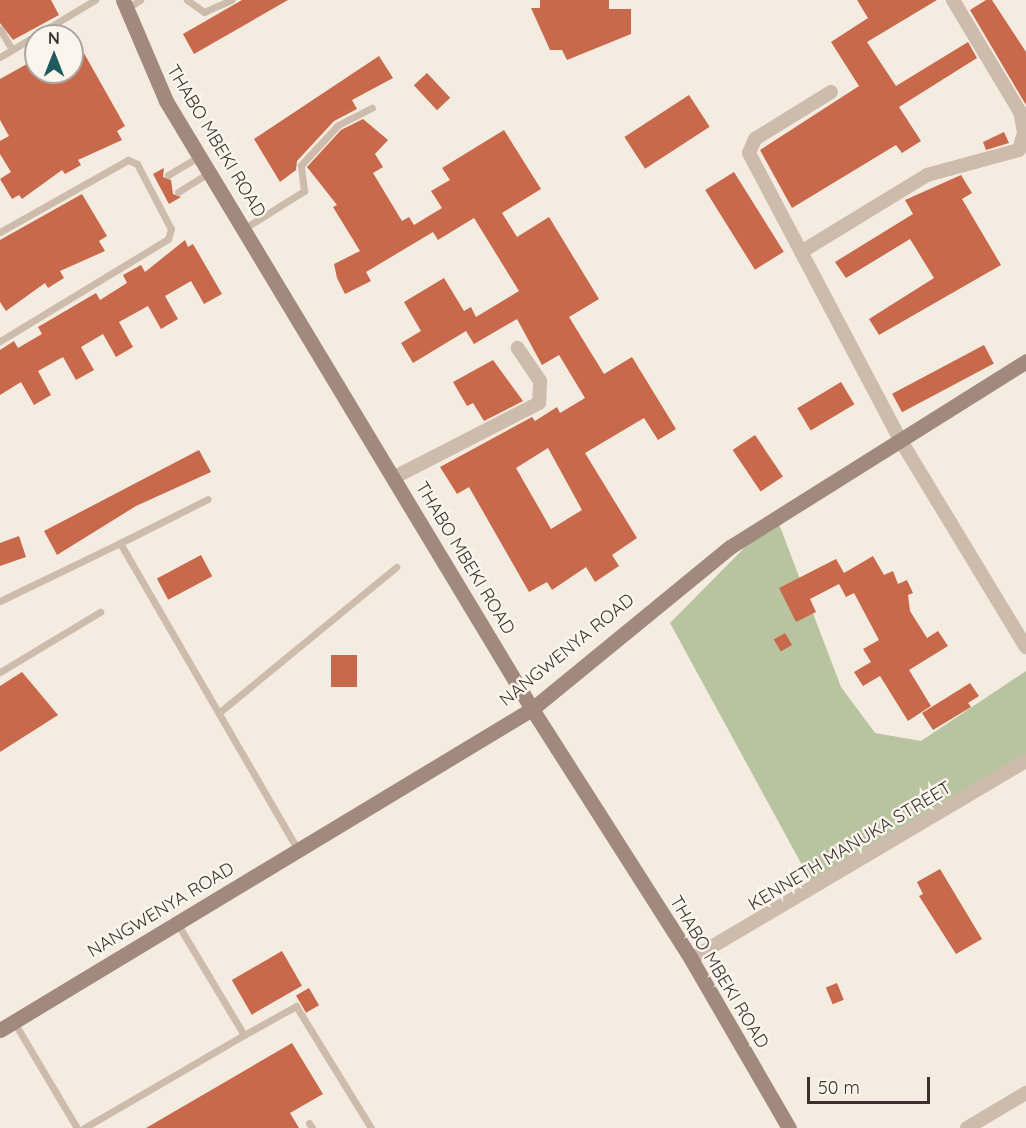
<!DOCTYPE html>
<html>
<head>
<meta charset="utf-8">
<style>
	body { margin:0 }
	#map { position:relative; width:1026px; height:1128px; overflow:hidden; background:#f4ebe1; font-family:Quicksand,sans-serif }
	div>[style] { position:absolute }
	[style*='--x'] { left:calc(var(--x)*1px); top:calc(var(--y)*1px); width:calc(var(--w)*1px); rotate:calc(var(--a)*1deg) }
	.green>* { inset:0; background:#b8c4a0 }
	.building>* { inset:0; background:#c8694b; transform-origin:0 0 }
	.lane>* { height:7px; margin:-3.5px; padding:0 3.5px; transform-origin:3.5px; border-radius:3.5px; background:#cdbbac }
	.street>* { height:14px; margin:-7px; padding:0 7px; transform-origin:7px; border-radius:7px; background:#cdbbac }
	.secondary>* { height:15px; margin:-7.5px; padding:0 7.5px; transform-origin:7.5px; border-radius:7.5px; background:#a18a7d }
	span { translate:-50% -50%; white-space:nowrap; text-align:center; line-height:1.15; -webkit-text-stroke:5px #fbf5ee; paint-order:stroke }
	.street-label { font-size:18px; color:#3b302b }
	.north { position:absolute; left:24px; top:24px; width:60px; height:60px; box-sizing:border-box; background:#fbf5ee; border:2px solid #aea6a0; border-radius:50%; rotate:0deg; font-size:16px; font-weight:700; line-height:24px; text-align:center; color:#3b302b }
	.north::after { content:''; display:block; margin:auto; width:21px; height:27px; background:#1f5a5e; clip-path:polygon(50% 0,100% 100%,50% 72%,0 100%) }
	.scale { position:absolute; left:807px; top:1077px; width:123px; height:27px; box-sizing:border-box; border:3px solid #3b302b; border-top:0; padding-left:8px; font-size:18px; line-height:21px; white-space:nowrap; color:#3b302b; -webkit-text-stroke:4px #fbf5ee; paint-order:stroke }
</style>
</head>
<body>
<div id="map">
	<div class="green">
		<div style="clip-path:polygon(776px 516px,841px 687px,875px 733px,921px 741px,1026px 671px,1026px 759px,814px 887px,670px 623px)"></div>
	</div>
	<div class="building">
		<div style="clip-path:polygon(0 0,51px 0,59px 15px,13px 40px,0 23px)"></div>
		<div style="clip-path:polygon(242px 0,288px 0,194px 54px,183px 34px)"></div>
		<div style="clip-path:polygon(540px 0,609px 0,609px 9px,631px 9px,631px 34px,567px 60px,562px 50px,550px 50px,531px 8px,540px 8px)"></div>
		<div style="clip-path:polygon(857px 0,937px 0,867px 42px,896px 86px,968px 42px,977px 58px,899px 107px,921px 141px,902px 153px,896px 145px,792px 208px,760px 150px,859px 86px,831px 42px,868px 18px)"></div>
		<div style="clip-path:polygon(986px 0,992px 0,1026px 52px,1026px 105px,970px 10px)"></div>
		<div style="clip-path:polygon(72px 32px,125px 126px,117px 131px,122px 140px,78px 160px,81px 165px,65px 174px,62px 170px,22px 199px,19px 195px,12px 199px,0 179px,11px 172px,0 154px,0 141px,9px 136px,0 120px,0 79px,36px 59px,36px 72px,72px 72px)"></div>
		<div style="clip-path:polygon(379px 56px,393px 78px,352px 100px,357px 109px,334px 121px,297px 161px,296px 170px,280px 182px,254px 139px)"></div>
		<div style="left:427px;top:73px;width:34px;height:18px;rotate:47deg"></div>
		<div style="left:689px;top:95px;width:38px;height:77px;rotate:57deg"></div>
		<div style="clip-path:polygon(evenodd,363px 119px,388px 140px,375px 154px,383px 167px,373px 173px,402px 221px,409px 217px,414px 225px,442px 208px,431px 191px,450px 180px,442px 168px,504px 130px,541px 189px,502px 213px,517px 237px,549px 217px,599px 299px,569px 317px,604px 374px,632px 357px,676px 429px,658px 440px,644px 418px,585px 453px,637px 538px,612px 555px,619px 566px,595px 582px,586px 567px,552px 590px,547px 582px,529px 592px,469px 487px,457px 494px,440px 467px,532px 417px,535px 421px,557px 407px,560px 413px,585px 398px,559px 355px,542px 365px,517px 319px,474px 344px,466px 331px,413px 363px,401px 343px,421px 331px,404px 302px,444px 278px,464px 311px,471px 307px,476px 317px,519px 291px,474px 218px,438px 240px,433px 232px,366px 272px,371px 281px,345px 294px,337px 278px,334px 264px,360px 251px,333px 207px,337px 205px,307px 167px,341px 130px,363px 119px,548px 448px,582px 510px,551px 529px,516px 468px,548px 448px)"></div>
		<div style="clip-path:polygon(1004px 132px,1009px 143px,986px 150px,983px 142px)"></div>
		<div style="clip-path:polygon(164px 168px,163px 177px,171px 180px,173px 194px,181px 197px,169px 204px,153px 174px)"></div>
		<div style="left:734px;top:172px;width:94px;height:34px;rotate:58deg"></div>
		<div style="clip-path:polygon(961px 175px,972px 193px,962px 199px,1001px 265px,879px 335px,869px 319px,934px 278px,910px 239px,846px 278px,835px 262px,913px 214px,905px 200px)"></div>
		<div style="clip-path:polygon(82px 194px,107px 236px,99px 241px,105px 251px,60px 271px,64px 278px,48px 288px,45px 283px,6px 311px,0 302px,0 240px)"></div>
		<div style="clip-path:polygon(185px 240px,188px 247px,193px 244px,222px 294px,204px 304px,191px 281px,165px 296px,178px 319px,161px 329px,148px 306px,119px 322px,133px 347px,116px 357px,103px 334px,81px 347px,94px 370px,76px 380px,63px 357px,38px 371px,51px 395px,34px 405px,21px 382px,0 395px,0 350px,14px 341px,18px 348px,42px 334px,38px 327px,96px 293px,100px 300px,127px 283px,123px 275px,141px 265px,145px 272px)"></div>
		<div style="left:984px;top:345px;width:21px;height:104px;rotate:62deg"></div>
		<div style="clip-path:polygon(493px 360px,523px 401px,484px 421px,473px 403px,467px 406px,453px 382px)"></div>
		<div style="left:841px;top:382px;width:26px;height:51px;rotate:59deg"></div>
		<div style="left:755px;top:435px;width:50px;height:27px;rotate:56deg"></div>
		<div style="clip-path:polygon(199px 450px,211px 472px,136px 506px,57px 555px,44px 531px)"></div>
		<div style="clip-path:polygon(19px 536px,26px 557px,0 566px,0 543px)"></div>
		<div style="left:201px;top:555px;width:24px;height:50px;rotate:62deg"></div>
		<div style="clip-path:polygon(873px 556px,884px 575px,893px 571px,898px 584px,907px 580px,913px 593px,908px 595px,910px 611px,927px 638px,938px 631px,948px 646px,909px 670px,931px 706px,908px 721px,880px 676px,863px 686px,854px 672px,871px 662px,863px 649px,879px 640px,854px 593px,846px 597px,839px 584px,810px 599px,816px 612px,796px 622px,779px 588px,836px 559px,844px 573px)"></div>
		<div style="left:785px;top:633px;width:14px;height:13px;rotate:60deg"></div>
		<div style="left:331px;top:655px;width:26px;height:32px"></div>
		<div style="clip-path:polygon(22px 672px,58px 715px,0 752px,0 686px)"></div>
		<div style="clip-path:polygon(970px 683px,979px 696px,968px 703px,971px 707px,933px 730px,922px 713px)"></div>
		<div style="clip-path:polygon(940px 869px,982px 939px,956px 954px,919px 896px,923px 894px,917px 882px)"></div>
		<div style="left:282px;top:951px;width:40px;height:58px;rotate:60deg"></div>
		<div style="left:837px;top:983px;width:18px;height:12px;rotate:68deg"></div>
		<div style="left:309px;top:988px;width:20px;height:15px;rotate:60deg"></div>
		<div style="clip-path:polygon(292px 1043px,323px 1094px,290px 1113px,299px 1128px,146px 1128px)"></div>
	</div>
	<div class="lane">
		<div style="--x:187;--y:0;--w:21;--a:35"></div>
		<div style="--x:204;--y:12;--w:30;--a:-24"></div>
		<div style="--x:126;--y:9;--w:17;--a:-33"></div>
		<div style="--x:0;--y:29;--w:24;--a:60"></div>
		<div style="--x:0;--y:57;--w:111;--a:-31"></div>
		<div style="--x:168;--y:175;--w:37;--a:-31"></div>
		<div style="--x:178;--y:192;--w:38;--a:-32"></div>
		<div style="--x:245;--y:228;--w:70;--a:-32.1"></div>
		<div style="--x:304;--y:191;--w:26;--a:-97"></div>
		<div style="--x:301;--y:165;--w:54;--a:-47.2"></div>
		<div style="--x:338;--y:125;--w:38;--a:-27"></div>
		<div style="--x:0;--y:232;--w:147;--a:-29.4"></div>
		<div style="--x:128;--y:160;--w:10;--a:24"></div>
		<div style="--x:137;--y:164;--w:73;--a:62.4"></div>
		<div style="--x:171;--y:229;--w:10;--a:107"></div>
		<div style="--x:168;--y:239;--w:197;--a:148.7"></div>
		<div style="--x:120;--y:543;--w:98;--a:-26.6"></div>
		<div style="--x:0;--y:601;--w:133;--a:-25.8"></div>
		<div style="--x:120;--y:543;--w:355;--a:59.9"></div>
		<div style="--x:0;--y:672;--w:117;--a:-31"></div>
		<div style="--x:221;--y:711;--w:227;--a:-39.4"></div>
		<div style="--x:14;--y:1022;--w:123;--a:59.3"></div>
		<div style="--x:244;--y:1035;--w:60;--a:-29.1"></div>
		<div style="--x:296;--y:1006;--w:143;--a:58.4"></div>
		<div style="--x:309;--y:1123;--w:6;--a:59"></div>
		<div style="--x:84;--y:1128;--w:185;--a:-30.2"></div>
		<div style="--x:244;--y:1035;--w:131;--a:-120.9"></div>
	</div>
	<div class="street">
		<div style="--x:831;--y:92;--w:89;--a:148.3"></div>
		<div style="--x:755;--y:139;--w:15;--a:113"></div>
		<div style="--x:749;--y:153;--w:326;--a:62.2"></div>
		<div style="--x:901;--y:441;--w:241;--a:58.8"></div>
		<div style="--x:801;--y:252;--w:148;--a:-31.4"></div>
		<div style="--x:927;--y:175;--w:95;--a:-15.2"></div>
		<div style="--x:1019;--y:150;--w:19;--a:-74"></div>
		<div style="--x:1024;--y:132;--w:20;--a:-101"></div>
		<div style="--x:1020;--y:112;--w:131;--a:-120.9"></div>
		<div style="--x:395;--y:477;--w:162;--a:-27.2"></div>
		<div style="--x:539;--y:403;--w:22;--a:-87"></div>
		<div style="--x:540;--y:381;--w:40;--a:-124"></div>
		<div style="--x:691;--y:959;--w:389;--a:-30.6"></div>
		<div style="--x:967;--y:1128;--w:69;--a:-30.7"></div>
	</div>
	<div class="secondary">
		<div style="--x:123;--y:0;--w:110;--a:66.9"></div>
		<div style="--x:166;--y:101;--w:710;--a:58.95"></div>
		<div style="--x:532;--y:709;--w:296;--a:57.5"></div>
		<div style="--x:691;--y:959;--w:195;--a:59.9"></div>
		<div style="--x:0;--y:1030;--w:621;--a:-31.11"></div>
		<div style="--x:532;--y:709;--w:256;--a:-39.3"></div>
		<div style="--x:730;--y:547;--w:350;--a:-32.1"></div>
	</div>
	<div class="street-label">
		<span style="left:216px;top:141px;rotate:59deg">THABO MBEKI ROAD</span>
		<span style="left:465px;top:558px;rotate:59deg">THABO MBEKI ROAD</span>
		<span style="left:567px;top:650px;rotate:-39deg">NANGWENYA ROAD</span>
		<span style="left:850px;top:846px;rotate:-31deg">KENNETH MANUKA STREET</span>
		<span style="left:161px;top:910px;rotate:-31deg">NANGWENYA ROAD</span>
		<span style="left:719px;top:972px;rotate:59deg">THABO MBEKI ROAD</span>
	</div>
	<div class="north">N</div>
	<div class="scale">50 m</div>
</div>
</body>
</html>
